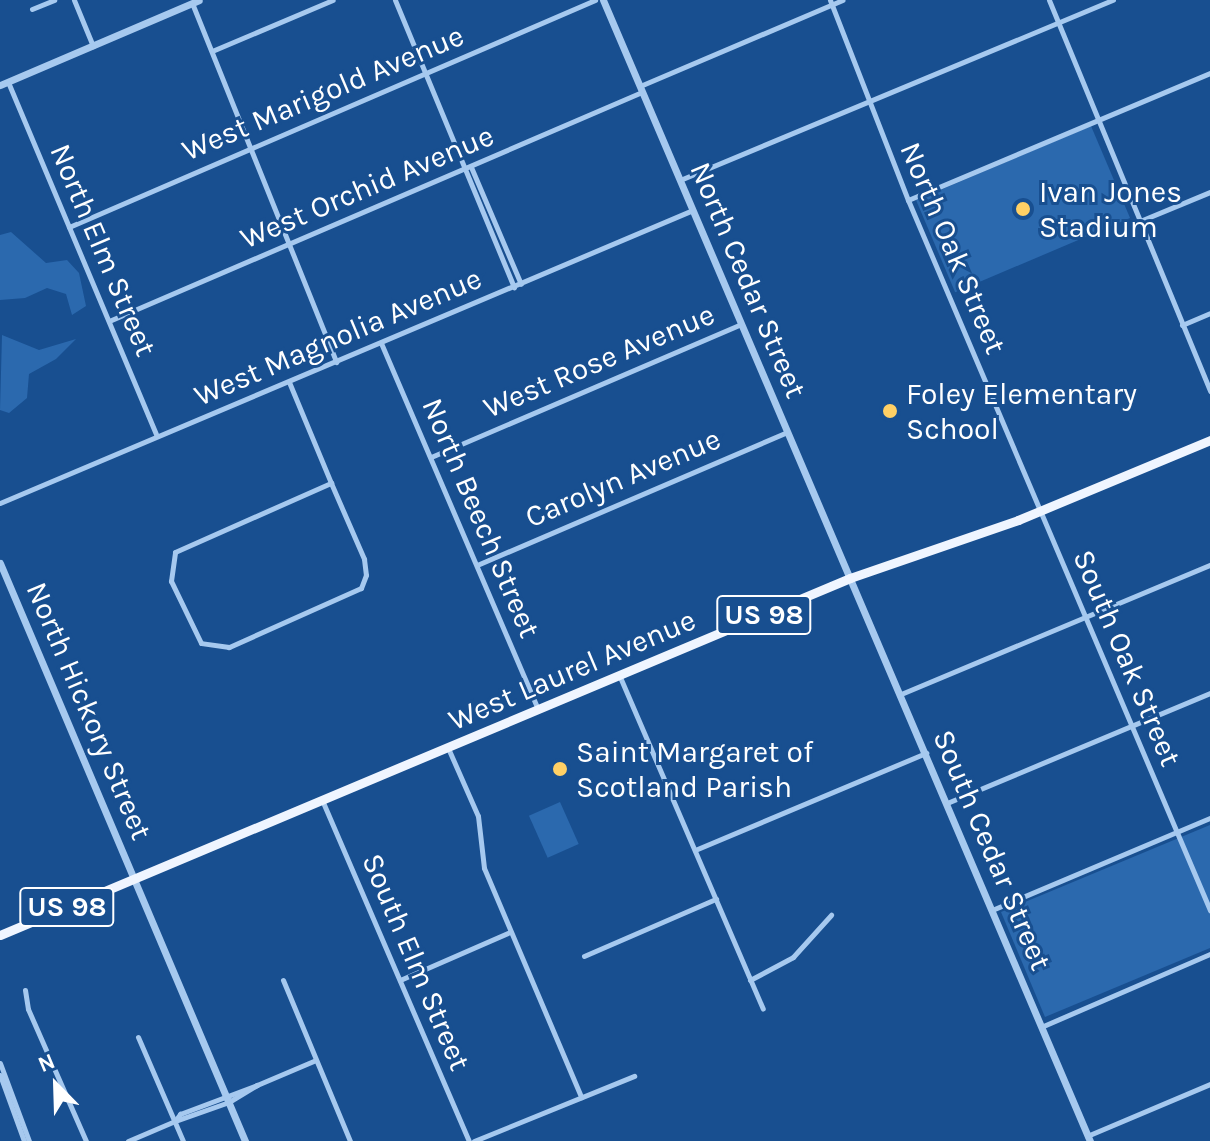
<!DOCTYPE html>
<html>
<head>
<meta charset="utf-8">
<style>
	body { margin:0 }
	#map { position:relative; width:1210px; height:1141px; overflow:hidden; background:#184f90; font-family:Karla,sans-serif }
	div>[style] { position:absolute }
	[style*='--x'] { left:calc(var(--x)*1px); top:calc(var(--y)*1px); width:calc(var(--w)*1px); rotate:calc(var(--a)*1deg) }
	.green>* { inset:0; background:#2b69ae; transform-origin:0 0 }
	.minor>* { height:5px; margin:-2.5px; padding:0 2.5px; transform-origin:2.5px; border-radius:2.5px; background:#a6c9ef }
	.tertiary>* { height:7px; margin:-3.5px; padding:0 3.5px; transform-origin:3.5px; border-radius:3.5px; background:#a6c9ef }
	.primary>* { height:9px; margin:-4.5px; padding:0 4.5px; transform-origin:4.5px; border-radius:4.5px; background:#eff5ff }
	.dots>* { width:22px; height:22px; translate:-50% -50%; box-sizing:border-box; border:4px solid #184f90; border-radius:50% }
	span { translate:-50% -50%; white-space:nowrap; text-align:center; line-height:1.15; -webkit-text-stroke:6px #184f90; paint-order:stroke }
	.shield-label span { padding:2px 6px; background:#184f90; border:2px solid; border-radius:6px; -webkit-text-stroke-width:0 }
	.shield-label { font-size:28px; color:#fff; font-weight:700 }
	.street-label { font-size:30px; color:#fff }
	.poi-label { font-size:30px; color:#fff }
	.left { translate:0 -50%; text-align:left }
	.north { position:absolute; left:16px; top:1045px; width:80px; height:80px; -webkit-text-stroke:6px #184f90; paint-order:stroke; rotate:337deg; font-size:22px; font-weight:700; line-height:32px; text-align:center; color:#fff }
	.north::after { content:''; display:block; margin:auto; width:28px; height:36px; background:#fff; clip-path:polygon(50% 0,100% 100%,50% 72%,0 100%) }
</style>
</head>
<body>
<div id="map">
	<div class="green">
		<div style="left:1091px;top:126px;width:100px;height:190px;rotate:67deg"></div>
		<div style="clip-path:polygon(11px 232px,46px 263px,67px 260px,79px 273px,86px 306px,72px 315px,66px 294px,47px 288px,25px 298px,0 300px,0 235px)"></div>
		<div style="clip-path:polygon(2px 335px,39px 350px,76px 339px,56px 359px,29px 374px,27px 398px,9px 413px,0 410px)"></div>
		<div style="left:560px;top:802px;width:46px;height:34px;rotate:66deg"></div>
		<div style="clip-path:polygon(1210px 825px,1210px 948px,1045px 1017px,1001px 912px)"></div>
	</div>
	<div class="minor">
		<div style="--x:74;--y:0;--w:50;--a:67.6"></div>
		<div style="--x:395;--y:0;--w:311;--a:67.5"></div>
		<div style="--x:830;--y:0;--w:215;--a:68.7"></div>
		<div style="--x:908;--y:200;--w:772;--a:66.96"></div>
		<div style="--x:1049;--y:0;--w:423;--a:67.6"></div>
		<div style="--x:192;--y:3;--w:387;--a:68.1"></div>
		<div style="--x:32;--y:9;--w:24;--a:-22"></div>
		<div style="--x:212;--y:51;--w:131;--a:-22.9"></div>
		<div style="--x:8;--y:82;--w:384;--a:67.2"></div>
		<div style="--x:640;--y:86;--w:220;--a:-23"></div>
		<div style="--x:471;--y:167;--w:127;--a:66.9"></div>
		<div style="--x:680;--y:180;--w:469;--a:-22.6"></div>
		<div style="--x:908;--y:200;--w:328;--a:-22.8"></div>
		<div style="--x:1140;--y:221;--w:76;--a:-22.5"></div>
		<div style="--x:69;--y:227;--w:573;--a:-23.34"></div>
		<div style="--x:109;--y:321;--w:580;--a:-23.25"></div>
		<div style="--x:1182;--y:325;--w:30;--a:-23"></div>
		<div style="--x:381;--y:343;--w:399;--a:66.8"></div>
		<div style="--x:289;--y:382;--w:109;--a:67.4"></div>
		<div style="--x:431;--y:457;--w:337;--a:-23.2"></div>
		<div style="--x:331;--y:483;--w:83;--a:66.5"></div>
		<div style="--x:364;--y:559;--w:16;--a:83"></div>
		<div style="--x:366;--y:575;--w:14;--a:111"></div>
		<div style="--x:361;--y:588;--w:145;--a:155.9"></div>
		<div style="--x:229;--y:647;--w:28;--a:-172"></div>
		<div style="--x:201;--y:643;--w:69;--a:-115.8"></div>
		<div style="--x:171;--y:581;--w:29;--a:-82"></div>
		<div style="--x:175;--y:552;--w:171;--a:-23.9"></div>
		<div style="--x:0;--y:503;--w:752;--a:-22.92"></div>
		<div style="--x:477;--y:565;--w:337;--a:-23.2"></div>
		<div style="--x:620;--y:677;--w:361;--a:66.7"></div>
		<div style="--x:901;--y:694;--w:335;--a:-22.7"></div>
		<div style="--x:448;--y:748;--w:74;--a:66.2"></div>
		<div style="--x:478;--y:816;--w:52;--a:83.4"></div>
		<div style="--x:484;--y:868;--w:249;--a:67"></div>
		<div style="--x:322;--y:800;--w:371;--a:66.7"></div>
		<div style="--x:947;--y:803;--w:285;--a:-22.7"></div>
		<div style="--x:695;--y:850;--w:251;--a:-22.8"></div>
		<div style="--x:992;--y:910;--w:237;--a:-22.9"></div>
		<div style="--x:584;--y:956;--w:144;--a:-23.4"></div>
		<div style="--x:283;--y:980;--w:174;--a:67.4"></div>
		<div style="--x:400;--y:980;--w:120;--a:-23.6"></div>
		<div style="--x:750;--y:980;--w:49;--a:-28.1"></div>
		<div style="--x:793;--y:957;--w:57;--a:-47.9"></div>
		<div style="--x:25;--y:990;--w:19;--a:81"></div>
		<div style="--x:28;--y:1009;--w:144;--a:66.3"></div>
		<div style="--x:1041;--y:1027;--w:184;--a:-23.4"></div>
		<div style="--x:138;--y:1037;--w:113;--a:66.6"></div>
		<div style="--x:0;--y:1063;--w:83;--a:69.6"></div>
		<div style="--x:0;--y:1075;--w:70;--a:70"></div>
		<div style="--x:257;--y:1085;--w:33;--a:149"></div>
		<div style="--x:229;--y:1102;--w:57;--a:160.6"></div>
		<div style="--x:175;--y:1121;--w:9;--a:-54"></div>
		<div style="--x:180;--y:1114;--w:82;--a:-20.6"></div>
		<div style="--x:257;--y:1085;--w:64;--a:-23"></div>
		<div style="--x:1087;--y:1136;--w:134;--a:-22.9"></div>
		<div style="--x:128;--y:1141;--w:51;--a:-23.1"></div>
		<div style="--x:474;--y:1141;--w:173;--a:-22.1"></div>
	</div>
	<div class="tertiary">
		<div style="--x:603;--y:0;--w:1241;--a:66.89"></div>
		<div style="--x:0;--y:85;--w:216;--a:-23.1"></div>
		<div style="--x:0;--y:563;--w:628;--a:67.03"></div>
	</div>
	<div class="primary">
		<div style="--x:0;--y:935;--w:922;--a:-22.78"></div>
		<div style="--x:850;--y:578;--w:178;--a:-19"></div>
		<div style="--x:1018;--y:520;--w:208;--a:-22.6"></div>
	</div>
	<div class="dots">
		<div style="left:1023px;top:209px;background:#ffd065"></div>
		<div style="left:890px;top:411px;background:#ffd065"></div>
		<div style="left:560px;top:769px;background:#ffd065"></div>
	</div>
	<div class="shield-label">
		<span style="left:764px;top:615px">US 98</span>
		<span style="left:67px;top:907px">US 98</span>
	</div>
	<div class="street-label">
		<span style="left:323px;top:93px;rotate:-23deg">West Marigold Avenue</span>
		<span style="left:367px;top:187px;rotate:-23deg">West Orchid Avenue</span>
		<span style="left:953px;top:248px;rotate:67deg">North Oak Street</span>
		<span style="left:103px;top:250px;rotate:67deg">North Elm Street</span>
		<span style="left:748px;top:280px;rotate:67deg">North Cedar Street</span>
		<span style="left:338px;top:337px;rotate:-23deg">West Magnolia Avenue</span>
		<span style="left:599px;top:361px;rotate:-23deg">West Rose Avenue</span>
		<span style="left:623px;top:478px;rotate:-23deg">Carolyn Avenue</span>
		<span style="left:481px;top:518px;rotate:67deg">North Beech Street</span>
		<span style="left:1127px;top:658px;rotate:67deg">South Oak Street</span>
		<span style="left:572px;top:670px;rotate:-23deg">West Laurel Avenue</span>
		<span style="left:89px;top:711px;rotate:67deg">North Hickory Street</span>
		<span style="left:992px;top:850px;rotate:67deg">South Cedar Street</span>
		<span style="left:416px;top:962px;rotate:67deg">South Elm Street</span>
	</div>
	<div class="poi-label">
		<span class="left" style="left:1039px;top:209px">Ivan Jones<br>Stadium</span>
		<span class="left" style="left:906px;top:411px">Foley Elementary<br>School</span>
		<span class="left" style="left:576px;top:769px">Saint Margaret of<br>Scotland Parish</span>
	</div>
	<div class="north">N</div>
</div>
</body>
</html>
